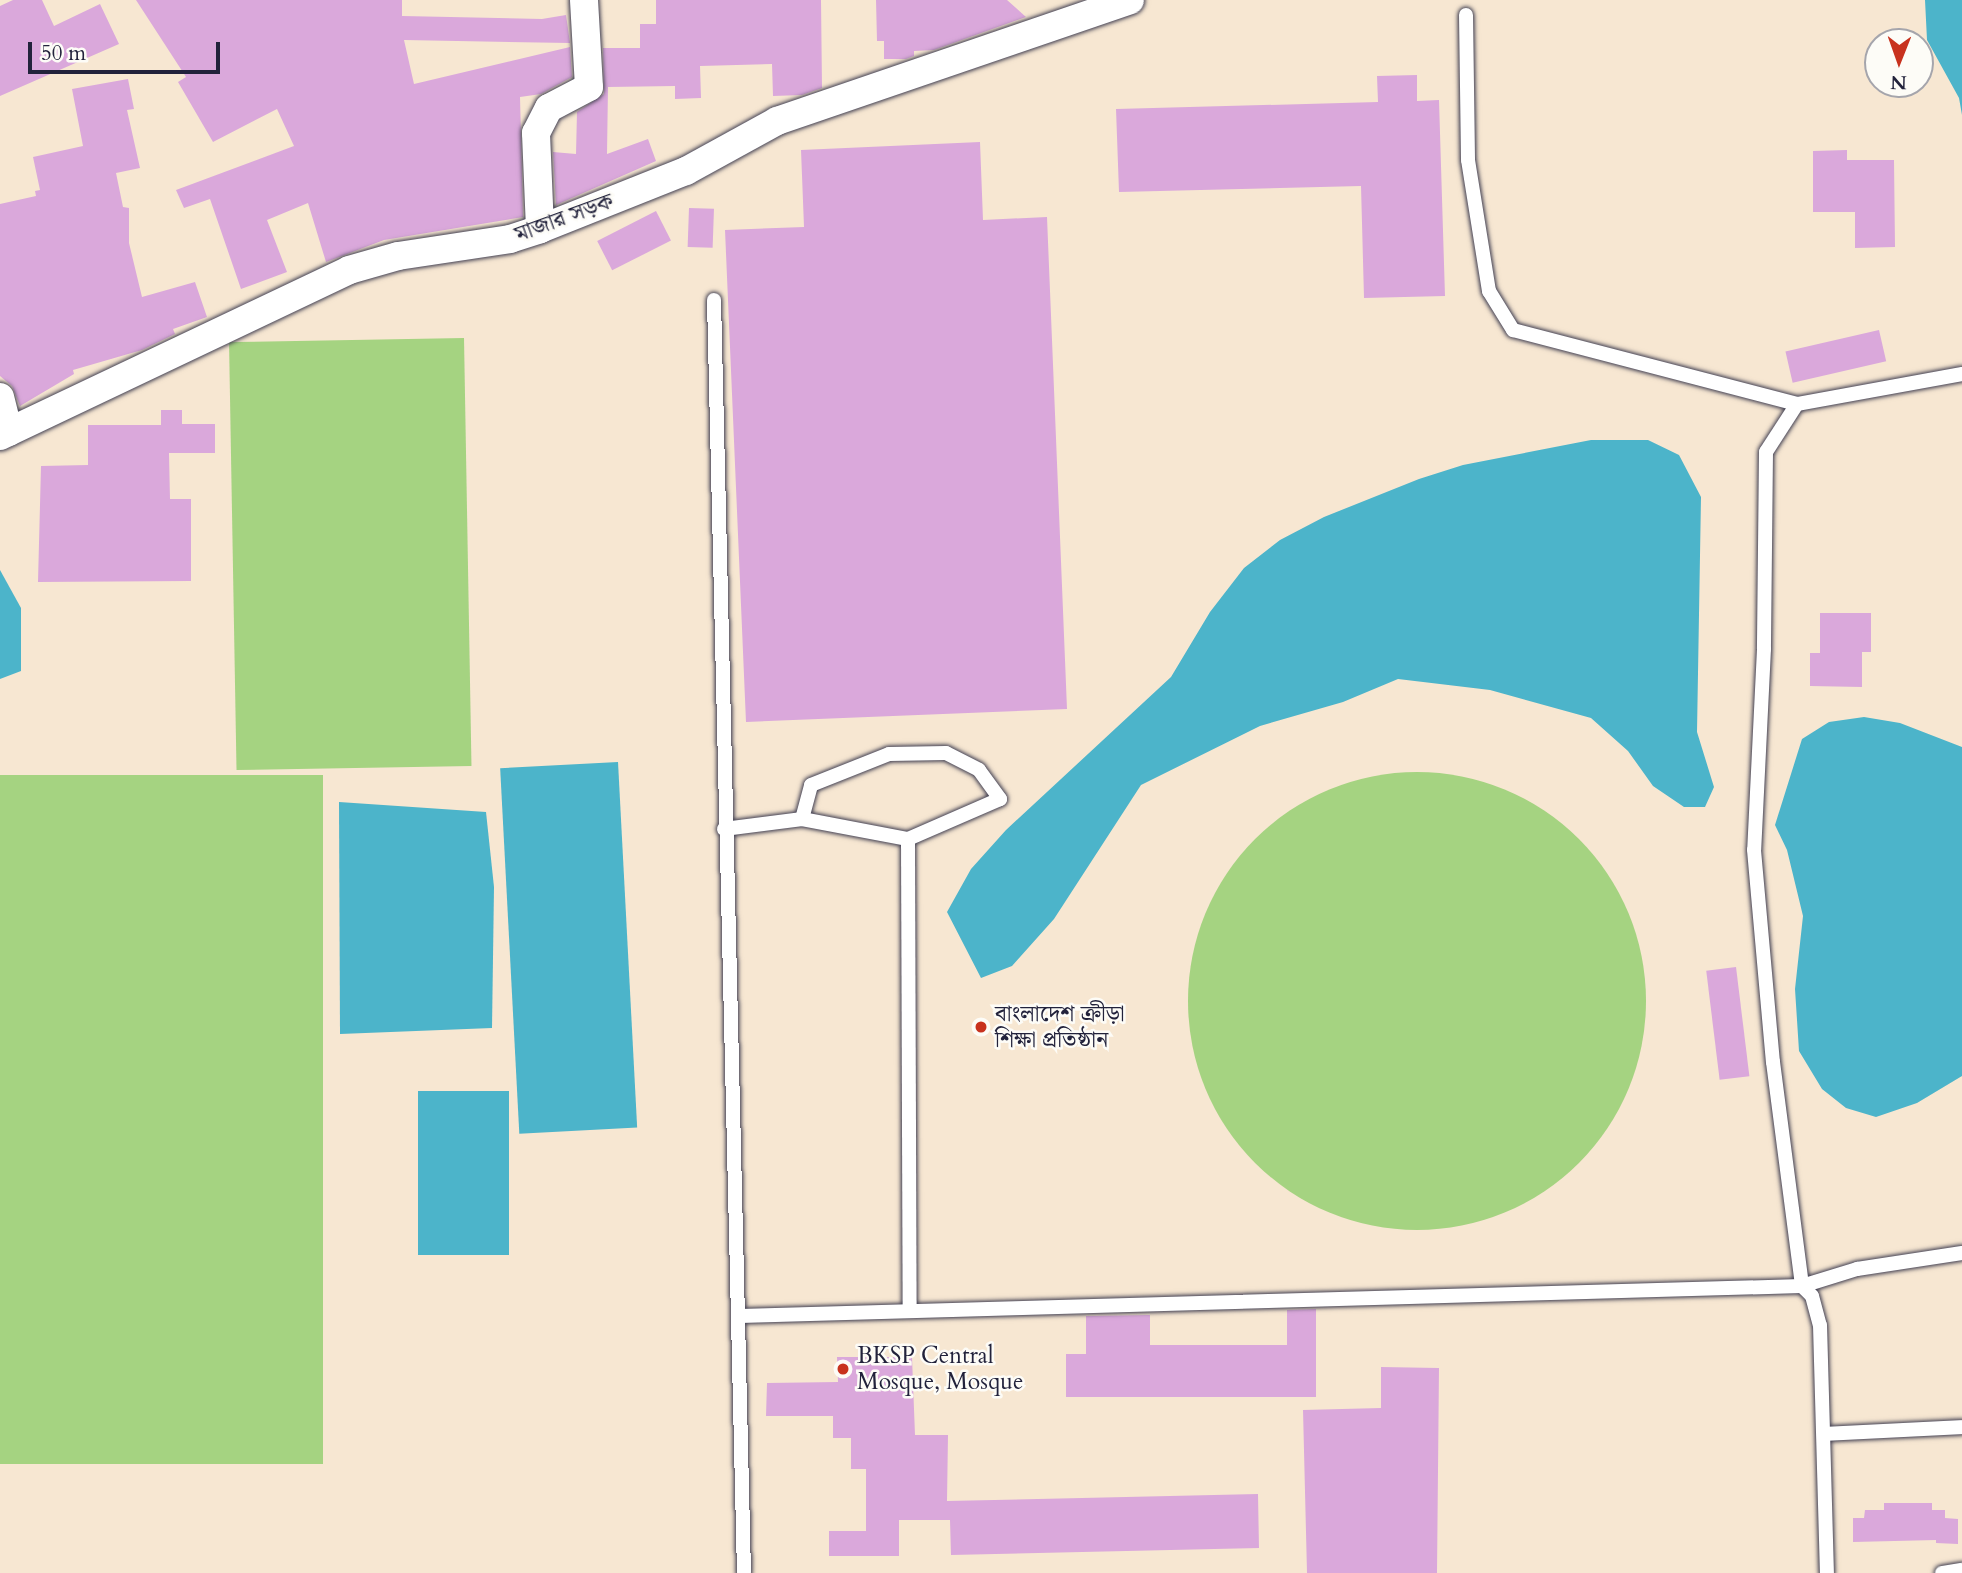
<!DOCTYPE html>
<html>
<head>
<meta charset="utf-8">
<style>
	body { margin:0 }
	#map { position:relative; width:1962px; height:1573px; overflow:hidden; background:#f7e7d2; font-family:Cardo,"Noto Serif Bengali",serif }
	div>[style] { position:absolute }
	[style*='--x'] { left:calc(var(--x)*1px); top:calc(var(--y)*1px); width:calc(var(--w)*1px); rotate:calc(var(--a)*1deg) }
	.green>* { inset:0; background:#a5d381; transform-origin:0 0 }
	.round { border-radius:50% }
	.water>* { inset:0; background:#4cb4ca; transform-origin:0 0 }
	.building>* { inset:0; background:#daa8db; transform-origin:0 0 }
	.roads { filter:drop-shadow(0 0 2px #424052) drop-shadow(0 0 2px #424052) }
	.service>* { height:14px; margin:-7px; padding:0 7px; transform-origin:7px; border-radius:7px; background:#fff }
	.minor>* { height:28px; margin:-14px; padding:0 14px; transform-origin:14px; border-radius:14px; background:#fff }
	.dots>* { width:19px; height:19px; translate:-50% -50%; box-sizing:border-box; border:4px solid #fdfcf7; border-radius:50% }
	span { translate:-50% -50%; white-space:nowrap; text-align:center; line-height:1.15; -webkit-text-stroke:5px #fdfcf7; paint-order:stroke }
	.street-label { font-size:23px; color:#22223b }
	.poi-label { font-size:23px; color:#22223b }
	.left { translate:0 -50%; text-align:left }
	.north { position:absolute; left:1864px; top:28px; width:70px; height:70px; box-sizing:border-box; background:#fdfcf7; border:2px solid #a5a5ac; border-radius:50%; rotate:181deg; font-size:19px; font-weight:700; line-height:28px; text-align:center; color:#22223b }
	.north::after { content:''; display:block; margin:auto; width:24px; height:32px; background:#c8321e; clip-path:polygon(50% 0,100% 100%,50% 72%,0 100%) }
	.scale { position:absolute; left:28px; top:42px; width:192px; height:32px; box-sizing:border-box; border:4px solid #22223b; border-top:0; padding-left:9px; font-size:21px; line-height:24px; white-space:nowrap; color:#22223b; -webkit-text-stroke:5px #fdfcf7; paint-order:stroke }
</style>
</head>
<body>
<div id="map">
	<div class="green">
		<div style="left:464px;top:338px;width:428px;height:235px;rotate:89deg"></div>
		<div class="round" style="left:1188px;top:772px;width:458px;height:458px"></div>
		<div style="left:0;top:775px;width:323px;height:689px"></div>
	</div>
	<div class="water">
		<div style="clip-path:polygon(1925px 0,1962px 0,1962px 115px,1959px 98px,1927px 40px)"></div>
		<div style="clip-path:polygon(1591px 440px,1648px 440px,1679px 455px,1701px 497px,1697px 732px,1714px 787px,1705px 807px,1684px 807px,1653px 786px,1628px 751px,1591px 718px,1490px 690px,1398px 679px,1343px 702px,1260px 726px,1141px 785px,1054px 919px,1012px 966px,981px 978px,947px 912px,971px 869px,1006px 830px,1171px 677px,1210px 612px,1244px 568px,1280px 540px,1324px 517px,1419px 479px,1463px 465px)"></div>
		<div style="clip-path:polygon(0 570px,21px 608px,21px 671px,0 679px)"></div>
		<div style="clip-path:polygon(1864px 717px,1900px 723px,1962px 747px,1962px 1076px,1917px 1103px,1876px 1117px,1846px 1108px,1822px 1089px,1799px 1051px,1795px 989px,1803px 916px,1787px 850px,1775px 825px,1802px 739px,1829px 722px)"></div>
		<div style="left:618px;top:762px;width:366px;height:118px;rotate:87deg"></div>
		<div style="clip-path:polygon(339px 802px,486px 812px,494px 887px,492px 1028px,340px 1034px)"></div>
		<div style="left:418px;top:1091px;width:91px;height:164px"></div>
	</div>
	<div class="building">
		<div style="clip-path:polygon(13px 0,42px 0,54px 26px,100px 4px,119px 44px,0 96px,0 6px)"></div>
		<div style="clip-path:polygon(136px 0,402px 0,402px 16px,542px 19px,566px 15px,570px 43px,404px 40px,414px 84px,570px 47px,572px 77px,541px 94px,520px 97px,523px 217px,384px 240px,326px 262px,308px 203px,267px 220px,287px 272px,241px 289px,210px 199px,184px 208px,176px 190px,294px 146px,277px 109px,213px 142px,178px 82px,186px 77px)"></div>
		<div style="clip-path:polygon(656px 0,821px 0,822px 88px,802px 95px,773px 96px,772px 64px,700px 66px,701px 98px,675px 99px,675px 86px,608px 87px,607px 154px,648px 139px,656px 161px,556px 205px,553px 152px,576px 154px,577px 112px,604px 94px,603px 48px,640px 48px,640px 24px,656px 24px)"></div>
		<div style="clip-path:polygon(876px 0,1007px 0,1026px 17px,934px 50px,914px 51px,914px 56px,906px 59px,884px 59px,884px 41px,877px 41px)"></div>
		<div style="clip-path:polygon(1417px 75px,1417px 101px,1439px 100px,1445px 296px,1364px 298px,1361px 186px,1119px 192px,1116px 109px,1378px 102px,1377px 76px)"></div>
		<div style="clip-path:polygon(128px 79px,134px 109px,127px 110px,140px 168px,116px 173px,123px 207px,129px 208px,129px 243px,142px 297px,195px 282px,207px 317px,173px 329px,175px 334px,142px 350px,73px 370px,74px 374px,20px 406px,12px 386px,0 376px,0 204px,36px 196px,35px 191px,40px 190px,33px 157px,83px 146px,72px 89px)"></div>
		<div style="clip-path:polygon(980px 142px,983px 220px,1047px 217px,1067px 709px,746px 722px,725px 230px,804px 227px,801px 150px)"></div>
		<div style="clip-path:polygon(1847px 150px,1847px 160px,1894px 160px,1895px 247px,1855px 248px,1855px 212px,1813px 212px,1813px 151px)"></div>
		<div style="left:689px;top:208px;width:25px;height:39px;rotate:2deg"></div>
		<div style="left:656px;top:211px;width:33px;height:66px;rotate:63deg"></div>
		<div style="left:1879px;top:330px;width:32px;height:96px;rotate:77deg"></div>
		<div style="clip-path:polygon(161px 410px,182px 410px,182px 424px,215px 424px,215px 453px,169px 453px,170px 499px,191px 499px,191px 581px,38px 582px,41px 466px,88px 465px,88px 425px,161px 425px)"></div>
		<div style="clip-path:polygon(1820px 613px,1871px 613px,1871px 652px,1862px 652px,1862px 687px,1810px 686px,1810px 653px,1820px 653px)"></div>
		<div style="left:1736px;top:967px;width:110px;height:30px;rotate:83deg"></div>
		<div style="clip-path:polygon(1316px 1309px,1316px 1397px,1066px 1397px,1066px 1354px,1086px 1354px,1086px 1316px,1150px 1315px,1150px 1345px,1287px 1345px,1287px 1310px)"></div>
		<div style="clip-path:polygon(837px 1357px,912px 1357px,915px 1435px,948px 1435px,947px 1501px,1258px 1494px,1259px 1548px,951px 1555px,950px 1520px,899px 1520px,899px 1556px,829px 1556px,829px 1531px,866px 1531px,866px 1469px,851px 1469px,851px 1438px,833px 1438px,833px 1416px,766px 1416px,767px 1383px,838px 1382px)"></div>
		<div style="clip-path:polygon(1381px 1367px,1439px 1368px,1437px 1573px,1307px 1573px,1303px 1410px,1381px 1408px)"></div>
		<div style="clip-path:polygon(1884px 1503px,1932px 1503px,1932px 1510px,1945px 1510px,1945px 1518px,1958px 1519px,1958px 1544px,1936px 1543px,1936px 1540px,1853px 1542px,1853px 1518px,1864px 1518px,1865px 1510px,1884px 1510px)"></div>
	</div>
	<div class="roads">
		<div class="service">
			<div style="--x:1466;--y:15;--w:145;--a:89.2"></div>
			<div style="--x:1468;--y:160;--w:133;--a:80.9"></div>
			<div style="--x:1489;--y:291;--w:46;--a:58.4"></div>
			<div style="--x:1513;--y:330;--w:293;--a:14.6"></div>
			<div style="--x:714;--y:300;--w:1273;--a:88.65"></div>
			<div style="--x:1962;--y:374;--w:168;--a:169.7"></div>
			<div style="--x:1797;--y:404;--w:57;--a:122.9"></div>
			<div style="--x:1766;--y:452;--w:197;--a:90.6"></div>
			<div style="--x:1764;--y:649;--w:201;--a:92.8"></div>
			<div style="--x:1754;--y:850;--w:213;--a:84.9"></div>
			<div style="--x:1773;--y:1062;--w:226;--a:82.6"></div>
			<div style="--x:1802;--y:1286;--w:58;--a:-17.2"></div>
			<div style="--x:1857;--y:1269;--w:106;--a:-8.7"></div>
			<div style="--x:802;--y:819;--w:35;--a:-75"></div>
			<div style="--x:811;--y:785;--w:84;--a:-21.7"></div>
			<div style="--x:889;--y:754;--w:57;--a:-1"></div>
			<div style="--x:946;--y:753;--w:37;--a:27"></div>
			<div style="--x:979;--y:770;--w:36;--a:54"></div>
			<div style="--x:1000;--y:799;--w:100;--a:156.5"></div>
			<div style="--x:724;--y:829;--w:79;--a:-7.3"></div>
			<div style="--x:802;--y:819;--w:108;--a:10.7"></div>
			<div style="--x:908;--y:839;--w:472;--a:89.8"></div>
			<div style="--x:740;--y:1316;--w:1062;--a:-1.62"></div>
			<div style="--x:1802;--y:1286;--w:14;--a:45"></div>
			<div style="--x:1812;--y:1296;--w:30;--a:75"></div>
			<div style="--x:1820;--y:1325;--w:248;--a:88.4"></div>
			<div style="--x:1825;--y:1434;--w:137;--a:-2.9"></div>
			<div style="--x:1942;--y:1573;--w:20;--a:-9"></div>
		</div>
		<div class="minor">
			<div style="--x:540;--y:229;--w:96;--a:-92.4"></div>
			<div style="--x:536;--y:133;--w:28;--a:-63"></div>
			<div style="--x:549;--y:108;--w:45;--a:-27.7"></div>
			<div style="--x:589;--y:87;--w:87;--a:-93.3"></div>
			<div style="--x:0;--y:397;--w:36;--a:76"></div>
			<div style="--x:0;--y:436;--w:386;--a:-25.4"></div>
			<div style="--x:349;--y:270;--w:51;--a:-15.9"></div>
			<div style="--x:398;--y:256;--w:113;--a:-8.6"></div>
			<div style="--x:510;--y:239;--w:32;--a:-18"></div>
			<div style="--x:540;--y:229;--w:157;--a:-21.7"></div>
			<div style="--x:686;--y:171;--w:104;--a:-28.8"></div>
			<div style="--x:777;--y:121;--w:373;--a:-18.9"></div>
		</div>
	</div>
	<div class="dots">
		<div style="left:981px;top:1027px;background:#c8321e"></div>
		<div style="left:843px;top:1369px;background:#c8321e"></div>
	</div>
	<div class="street-label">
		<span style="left:564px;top:218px;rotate:-20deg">মাজার সড়ক</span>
	</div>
	<div class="poi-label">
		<span class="left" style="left:995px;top:1027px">বাংলাদেশ ক্রীড়া<br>শিক্ষা প্রতিষ্ঠান</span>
		<span class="left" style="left:857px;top:1369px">BKSP Central<br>Mosque, Mosque</span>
	</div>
	<div class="north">N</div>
	<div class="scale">50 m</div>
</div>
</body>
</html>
